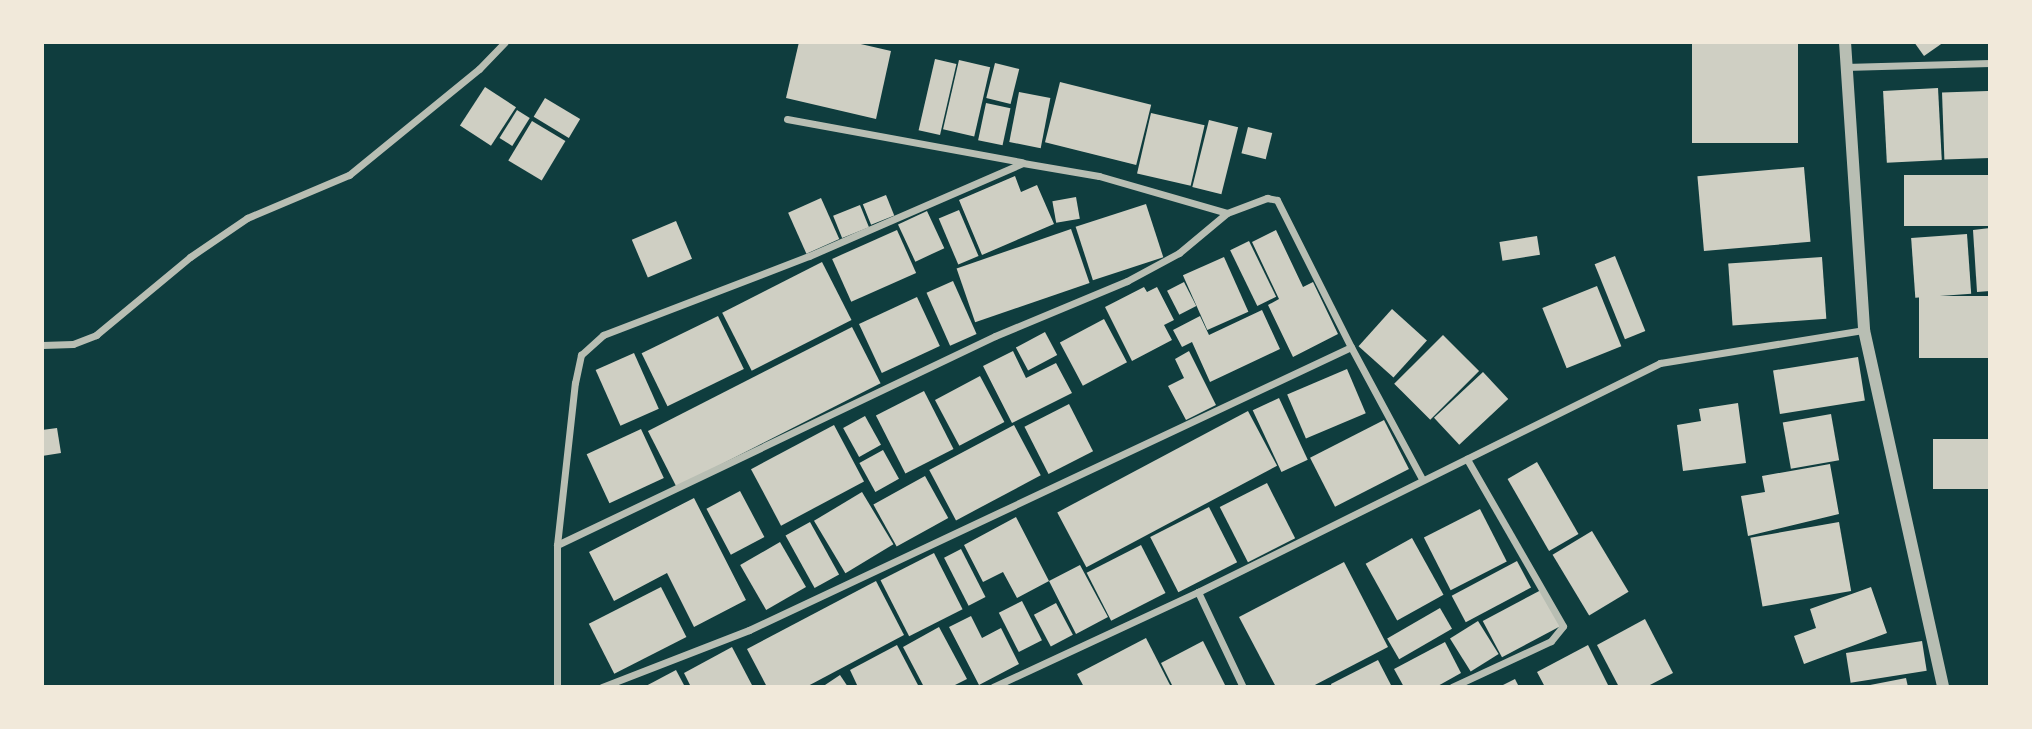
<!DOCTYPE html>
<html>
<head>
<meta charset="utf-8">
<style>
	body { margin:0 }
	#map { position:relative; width:2032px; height:729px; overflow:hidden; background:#0f3d3e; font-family:"PT Serif",serif }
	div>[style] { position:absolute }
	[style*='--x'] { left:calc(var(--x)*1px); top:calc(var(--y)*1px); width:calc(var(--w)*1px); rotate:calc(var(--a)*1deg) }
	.building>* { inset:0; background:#cfcfc3; transform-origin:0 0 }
	.minor>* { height:7px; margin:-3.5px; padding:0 3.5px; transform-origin:3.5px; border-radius:3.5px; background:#b8beb3 }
	.tertiary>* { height:12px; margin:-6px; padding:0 6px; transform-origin:6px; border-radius:6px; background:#b8beb3 }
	span { translate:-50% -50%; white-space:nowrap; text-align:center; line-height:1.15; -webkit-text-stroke:5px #f1e9da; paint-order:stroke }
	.frame { position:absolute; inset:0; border:44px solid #f1e9da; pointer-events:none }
</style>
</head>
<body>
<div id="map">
	<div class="building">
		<div style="clip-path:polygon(799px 42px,852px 42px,891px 51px,876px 119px,786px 98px)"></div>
		<div style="left:1692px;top:42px;width:106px;height:101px"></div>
		<div style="clip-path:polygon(1914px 42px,1944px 42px,1924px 56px)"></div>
		<div style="left:935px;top:59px;width:22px;height:73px;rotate:13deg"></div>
		<div style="left:959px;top:60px;width:32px;height:71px;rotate:13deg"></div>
		<div style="left:995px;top:63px;width:25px;height:36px;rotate:14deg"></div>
		<div style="left:1060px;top:82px;width:94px;height:62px;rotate:14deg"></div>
		<div style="left:485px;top:87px;width:37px;height:46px;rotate:33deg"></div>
		<div style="left:1938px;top:88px;width:72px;height:55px;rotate:87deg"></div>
		<div style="left:1988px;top:91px;width:67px;height:46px;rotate:88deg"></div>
		<div style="left:1019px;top:92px;width:32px;height:51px;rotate:11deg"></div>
		<div style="left:545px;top:98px;width:41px;height:22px;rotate:31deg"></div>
		<div style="left:986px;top:103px;width:25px;height:38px;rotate:12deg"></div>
		<div style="left:517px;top:110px;width:15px;height:33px;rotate:32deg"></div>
		<div style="left:1151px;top:113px;width:55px;height:62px;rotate:13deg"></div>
		<div style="left:1209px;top:120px;width:30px;height:69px;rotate:14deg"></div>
		<div style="left:532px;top:121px;width:39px;height:46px;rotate:31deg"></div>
		<div style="left:1248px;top:127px;width:25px;height:27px;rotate:14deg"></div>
		<div style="left:1804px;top:167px;width:75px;height:107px;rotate:85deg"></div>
		<div style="left:1990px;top:175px;width:51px;height:86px;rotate:90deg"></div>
		<div style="clip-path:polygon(1015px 176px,1021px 192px,1037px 185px,1054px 224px,982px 255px,959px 200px)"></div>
		<div style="left:886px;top:195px;width:22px;height:25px;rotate:68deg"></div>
		<div style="left:1076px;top:197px;width:22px;height:24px;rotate:80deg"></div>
		<div style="left:821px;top:198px;width:45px;height:36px;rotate:66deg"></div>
		<div style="left:1146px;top:204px;width:56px;height:74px;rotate:72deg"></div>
		<div style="left:860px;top:205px;width:24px;height:29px;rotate:68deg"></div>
		<div style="left:959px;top:210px;width:50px;height:22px;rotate:67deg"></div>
		<div style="left:927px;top:211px;width:41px;height:32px;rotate:65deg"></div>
		<div style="left:676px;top:221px;width:41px;height:48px;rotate:67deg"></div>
		<div style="clip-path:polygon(1990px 228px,1990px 291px,1977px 292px,1973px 230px)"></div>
		<div style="left:1071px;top:229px;width:57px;height:121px;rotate:71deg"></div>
		<div style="left:897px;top:230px;width:47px;height:71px;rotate:66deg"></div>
		<div style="clip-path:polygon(1276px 230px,1303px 287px,1313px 282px,1338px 334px,1293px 357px,1268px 305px,1279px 299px,1252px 242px)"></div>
		<div style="left:1967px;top:234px;width:60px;height:56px;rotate:86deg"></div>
		<div style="left:1537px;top:236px;width:19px;height:38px;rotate:81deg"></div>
		<div style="left:1249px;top:241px;width:62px;height:21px;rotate:64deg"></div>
		<div style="left:1615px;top:256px;width:81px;height:22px;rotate:68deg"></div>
		<div style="left:1224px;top:257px;width:60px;height:45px;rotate:66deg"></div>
		<div style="left:1822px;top:257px;width:62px;height:94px;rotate:86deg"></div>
		<div style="left:822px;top:262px;width:65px;height:112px;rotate:63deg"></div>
		<div style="left:953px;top:281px;width:58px;height:29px;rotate:66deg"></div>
		<div style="left:1184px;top:282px;width:27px;height:19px;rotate:63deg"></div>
		<div style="left:1597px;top:286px;width:65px;height:59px;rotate:68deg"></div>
		<div style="clip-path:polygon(1144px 287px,1147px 292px,1157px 287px,1174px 320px,1164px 325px,1172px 340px,1132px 361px,1105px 307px)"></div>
		<div style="left:1990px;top:296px;width:62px;height:71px;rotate:90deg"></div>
		<div style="left:917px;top:297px;width:54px;height:64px;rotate:65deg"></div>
		<div style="left:1392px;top:309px;width:47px;height:50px;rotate:42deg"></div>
		<div style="clip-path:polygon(1262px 310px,1280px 349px,1210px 382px,1192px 342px,1182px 347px,1173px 330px,1200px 316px,1209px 335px)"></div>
		<div style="left:718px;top:316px;width:59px;height:85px;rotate:64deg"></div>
		<div style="left:1104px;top:319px;width:49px;height:50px;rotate:62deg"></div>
		<div style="left:852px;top:327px;width:63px;height:229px;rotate:63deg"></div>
		<div style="left:1045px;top:332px;width:26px;height:33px;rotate:62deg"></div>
		<div style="left:1443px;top:335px;width:51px;height:69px;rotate:45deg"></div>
		<div style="clip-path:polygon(1013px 351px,1026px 378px,1056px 363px,1072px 393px,1012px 423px,983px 366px)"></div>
		<div style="clip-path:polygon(1189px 351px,1216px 405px,1186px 420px,1168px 386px,1184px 378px,1175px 359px)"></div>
		<div style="left:634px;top:353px;width:61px;height:42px;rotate:66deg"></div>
		<div style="left:1858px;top:357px;width:44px;height:86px;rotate:81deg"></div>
		<div style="left:1347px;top:369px;width:48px;height:65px;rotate:67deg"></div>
		<div style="left:1483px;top:372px;width:37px;height:67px;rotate:47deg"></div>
		<div style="left:980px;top:376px;width:52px;height:51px;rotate:62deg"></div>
		<div style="left:924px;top:391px;width:65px;height:54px;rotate:63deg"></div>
		<div style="left:1279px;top:398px;width:68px;height:29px;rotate:65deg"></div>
		<div style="clip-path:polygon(1738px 403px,1746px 463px,1683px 471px,1677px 425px,1701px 421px,1699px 409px)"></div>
		<div style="left:1069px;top:404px;width:53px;height:50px;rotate:63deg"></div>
		<div style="left:1248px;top:411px;width:62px;height:216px;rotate:62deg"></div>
		<div style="left:1831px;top:414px;width:47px;height:49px;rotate:80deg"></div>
		<div style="left:865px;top:416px;width:33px;height:25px;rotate:61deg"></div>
		<div style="left:1384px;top:420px;width:55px;height:83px;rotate:63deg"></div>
		<div style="left:834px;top:425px;width:64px;height:94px;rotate:62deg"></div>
		<div style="left:1014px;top:425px;width:57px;height:96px;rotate:62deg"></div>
		<div style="clip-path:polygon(57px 428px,61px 453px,42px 456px,42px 430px)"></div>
		<div style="left:641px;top:429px;width:54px;height:60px;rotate:65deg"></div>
		<div style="left:1990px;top:439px;width:50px;height:57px;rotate:90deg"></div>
		<div style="left:883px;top:450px;width:33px;height:27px;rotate:61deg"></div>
		<div style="left:1537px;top:462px;width:83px;height:34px;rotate:60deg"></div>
		<div style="clip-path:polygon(1830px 464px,1839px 514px,1748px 536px,1741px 496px,1765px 492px,1762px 476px)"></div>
		<div style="left:925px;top:476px;width:48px;height:59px;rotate:61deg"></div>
		<div style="left:1267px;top:483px;width:62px;height:53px;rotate:63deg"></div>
		<div style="left:740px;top:491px;width:52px;height:38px;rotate:62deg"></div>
		<div style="left:862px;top:492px;width:61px;height:56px;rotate:59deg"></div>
		<div style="clip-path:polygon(694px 498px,746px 600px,694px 627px,667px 573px,614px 601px,589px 552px)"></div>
		<div style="left:1209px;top:507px;width:62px;height:66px;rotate:63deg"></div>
		<div style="left:1480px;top:509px;width:59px;height:63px;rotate:63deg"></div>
		<div style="clip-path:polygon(1016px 517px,1049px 581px,1080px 565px,1108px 617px,1076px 634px,1049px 581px,1017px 598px,1003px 572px,983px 582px,964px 545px)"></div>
		<div style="left:810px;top:522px;width:60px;height:28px;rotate:61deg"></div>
		<div style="left:1839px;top:522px;width:70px;height:90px;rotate:80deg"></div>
		<div style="left:1592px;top:531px;width:71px;height:46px;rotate:59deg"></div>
		<div style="left:1412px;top:538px;width:65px;height:53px;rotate:61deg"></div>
		<div style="left:780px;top:542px;width:52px;height:46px;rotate:60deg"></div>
		<div style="left:1141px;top:545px;width:54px;height:61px;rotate:63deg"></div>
		<div style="left:961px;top:549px;width:54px;height:19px;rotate:63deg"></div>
		<div style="left:934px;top:553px;width:63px;height:60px;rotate:63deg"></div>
		<div style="left:1517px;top:561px;width:30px;height:74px;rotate:62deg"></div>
		<div style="clip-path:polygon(1344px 562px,1388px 647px,1311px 687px,1276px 687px,1239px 617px)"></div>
		<div style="clip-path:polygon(876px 581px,904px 635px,806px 687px,767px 687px,747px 649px)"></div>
		<div style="left:661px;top:587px;width:56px;height:81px;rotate:63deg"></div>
		<div style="clip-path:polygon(1871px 587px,1887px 633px,1804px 664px,1794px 636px,1816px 628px,1810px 609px)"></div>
		<div style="left:1541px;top:590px;width:41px;height:66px;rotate:62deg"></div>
		<div style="left:1022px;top:601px;width:44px;height:26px;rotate:63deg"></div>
		<div style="left:1056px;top:603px;width:36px;height:25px;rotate:62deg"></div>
		<div style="left:1440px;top:608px;width:24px;height:61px;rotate:60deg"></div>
		<div style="clip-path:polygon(971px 616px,982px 638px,1001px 628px,1019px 664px,979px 685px,949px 627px)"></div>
		<div style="clip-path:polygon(1645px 619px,1673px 673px,1646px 687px,1619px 687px,1597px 645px)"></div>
		<div style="left:1478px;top:621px;width:39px;height:33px;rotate:58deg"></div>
		<div style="clip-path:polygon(939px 627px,967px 679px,951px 687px,924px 687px,903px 647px)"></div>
		<div style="clip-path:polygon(1146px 638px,1171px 687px,1084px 687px,1077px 674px)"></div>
		<div style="clip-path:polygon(1203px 641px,1226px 687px,1173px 687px,1161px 663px)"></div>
		<div style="left:1922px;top:641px;width:30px;height:77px;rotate:81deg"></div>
		<div style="clip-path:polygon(1445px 642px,1461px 673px,1436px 687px,1404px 687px,1394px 669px)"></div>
		<div style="clip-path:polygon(897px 645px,919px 687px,858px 687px,850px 670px)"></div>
		<div style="clip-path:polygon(1588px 645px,1609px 687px,1545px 687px,1537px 672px)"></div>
		<div style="clip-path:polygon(732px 647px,753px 687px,691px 687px,684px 673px)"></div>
		<div style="clip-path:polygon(1378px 660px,1392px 687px,1332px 687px,1331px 684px)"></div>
		<div style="clip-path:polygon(676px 670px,685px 687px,644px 687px)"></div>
		<div style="clip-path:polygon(840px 675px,848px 687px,822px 687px)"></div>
		<div style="clip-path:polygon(1906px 678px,1908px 687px,1865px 687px,1865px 686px)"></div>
		<div style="clip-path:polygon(1515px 679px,1519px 687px,1499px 687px)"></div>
	</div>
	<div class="minor">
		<div style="--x:1845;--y:67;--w:145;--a:-1.6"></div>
		<div style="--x:787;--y:119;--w:239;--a:10.4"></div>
		<div style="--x:42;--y:345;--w:31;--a:-2"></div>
		<div style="--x:73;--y:344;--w:25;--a:-21"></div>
		<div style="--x:96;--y:335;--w:122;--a:-39.7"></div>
		<div style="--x:190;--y:257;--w:69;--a:-34.4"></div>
		<div style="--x:247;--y:218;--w:111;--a:-22.9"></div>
		<div style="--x:349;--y:175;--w:168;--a:-39.2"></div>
		<div style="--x:479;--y:69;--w:37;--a:-46"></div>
		<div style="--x:557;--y:545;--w:485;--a:-25.5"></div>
		<div style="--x:995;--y:336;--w:143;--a:-22.6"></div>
		<div style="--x:1127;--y:281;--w:59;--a:-28.3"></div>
		<div style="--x:1179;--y:253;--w:62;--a:-39.8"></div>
		<div style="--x:1227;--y:213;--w:43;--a:-20.6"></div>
		<div style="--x:1267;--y:198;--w:10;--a:11"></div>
		<div style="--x:1277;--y:200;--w:165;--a:63.3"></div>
		<div style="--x:1198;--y:592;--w:105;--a:64.7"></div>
		<div style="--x:557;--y:687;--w:142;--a:-90"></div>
		<div style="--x:557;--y:545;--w:163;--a:-83.7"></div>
		<div style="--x:575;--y:383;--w:29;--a:-78"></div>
		<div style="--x:581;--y:355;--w:30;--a:-42"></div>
		<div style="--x:603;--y:335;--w:221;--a:-21"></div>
		<div style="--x:809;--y:256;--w:233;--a:-23.5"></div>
		<div style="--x:1023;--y:163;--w:77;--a:9.7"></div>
		<div style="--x:1099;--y:176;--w:133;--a:16.1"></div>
		<div style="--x:602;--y:687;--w:158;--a:-21.2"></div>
		<div style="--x:749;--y:630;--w:665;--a:-25.18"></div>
		<div style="--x:1351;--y:347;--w:150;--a:61.7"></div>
		<div style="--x:993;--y:687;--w:226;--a:-24.9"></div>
		<div style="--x:1198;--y:592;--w:516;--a:-26.37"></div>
		<div style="--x:1660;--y:363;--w:207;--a:-9.2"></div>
		<div style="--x:1452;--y:687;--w:109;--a:-24.9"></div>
		<div style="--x:1551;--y:641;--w:19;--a:-51"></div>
		<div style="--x:1563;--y:626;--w:193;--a:-119.9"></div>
	</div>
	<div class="tertiary">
		<div style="--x:1845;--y:42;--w:289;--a:86.2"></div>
		<div style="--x:1864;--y:330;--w:366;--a:77.5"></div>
	</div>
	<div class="frame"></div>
</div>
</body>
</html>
